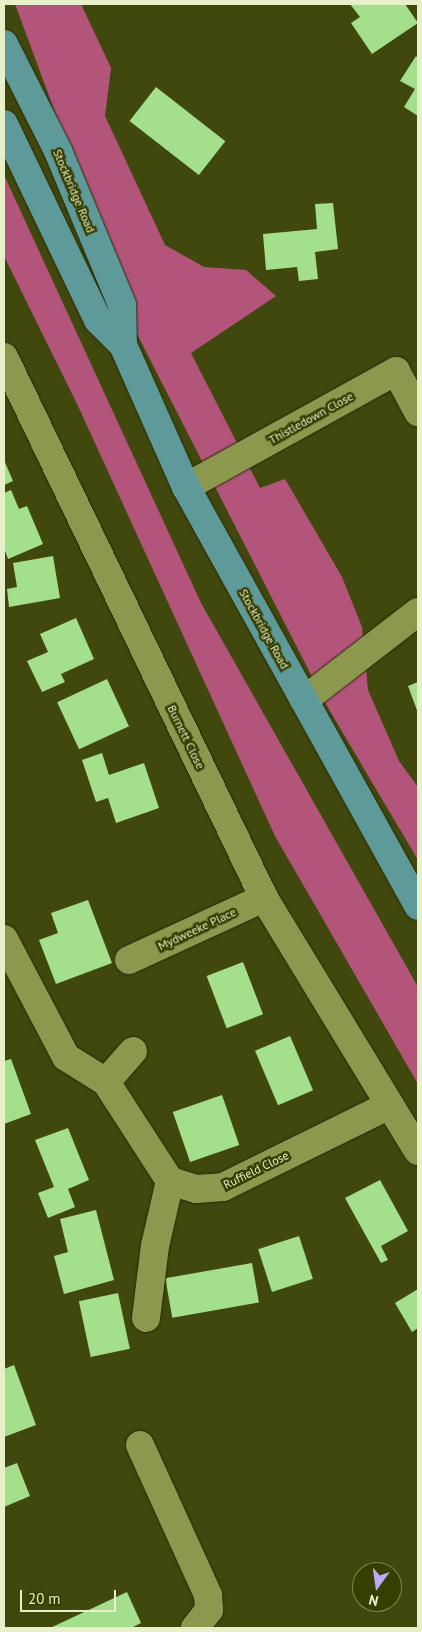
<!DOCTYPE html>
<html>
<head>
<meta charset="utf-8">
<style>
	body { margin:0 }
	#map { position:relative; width:422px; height:1632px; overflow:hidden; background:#41480e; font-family:"PT Sans",sans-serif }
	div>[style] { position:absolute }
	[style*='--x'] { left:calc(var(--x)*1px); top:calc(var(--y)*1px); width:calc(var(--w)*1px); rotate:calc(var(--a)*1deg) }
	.forest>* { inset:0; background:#b3557a }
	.building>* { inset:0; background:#a4e08b; transform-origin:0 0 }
	.roads { filter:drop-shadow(0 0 1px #282d05) drop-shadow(0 0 1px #282d05) }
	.minor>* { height:28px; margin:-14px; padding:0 14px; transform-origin:14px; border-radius:14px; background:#8c984e }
	.major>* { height:28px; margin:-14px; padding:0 14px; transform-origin:14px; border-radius:14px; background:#5f9a9b }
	span { translate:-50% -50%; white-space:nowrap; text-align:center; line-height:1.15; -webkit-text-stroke:5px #363e00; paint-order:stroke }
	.street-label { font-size:12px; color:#e8f0ca }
	.frame { position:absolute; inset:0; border:5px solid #e8f0ca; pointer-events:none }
	.north { position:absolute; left:352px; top:1562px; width:50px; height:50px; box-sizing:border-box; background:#363e00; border:1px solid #7d8551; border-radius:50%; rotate:194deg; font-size:14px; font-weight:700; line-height:20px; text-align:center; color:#e8f0ca }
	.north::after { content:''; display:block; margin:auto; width:18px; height:22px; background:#bea9f4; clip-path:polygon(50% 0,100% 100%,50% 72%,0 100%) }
	.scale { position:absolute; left:20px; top:1590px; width:96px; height:22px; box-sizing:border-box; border:2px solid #e8f0ca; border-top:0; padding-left:6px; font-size:15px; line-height:18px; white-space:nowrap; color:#e8f0ca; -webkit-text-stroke:4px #363e00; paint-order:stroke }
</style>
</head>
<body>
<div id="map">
	<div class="forest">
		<div style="clip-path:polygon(15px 4px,81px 4px,111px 68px,105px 116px,165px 245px,204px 267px,246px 270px,276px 296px,191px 353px,260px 488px,285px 479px,342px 577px,362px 627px,368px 690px,399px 761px,418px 787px,418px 860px,327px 706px,137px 334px)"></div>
		<div style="clip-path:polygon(4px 175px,201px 603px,418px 987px,418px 1084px,275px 836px,78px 406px,4px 256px)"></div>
	</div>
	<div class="building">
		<div style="clip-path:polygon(350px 4px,405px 4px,418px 23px,372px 54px,351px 23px,360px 17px)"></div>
		<div style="clip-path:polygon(416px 56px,418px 58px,418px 116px,404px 107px,415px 89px,400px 81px)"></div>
		<div style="left:156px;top:87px;width:88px;height:43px;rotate:38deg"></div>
		<div style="clip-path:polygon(333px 203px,338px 249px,315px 252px,318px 279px,299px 281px,297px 267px,266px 270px,263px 234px,317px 229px,315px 204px)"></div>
		<div style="clip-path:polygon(4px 460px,13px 481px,4px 485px)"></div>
		<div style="clip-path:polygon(11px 490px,19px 509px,27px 506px,43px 544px,8px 559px,4px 548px,4px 493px)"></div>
		<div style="clip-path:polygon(53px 556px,60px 598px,9px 607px,7px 589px,17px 587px,13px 563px)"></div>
		<div style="clip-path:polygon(76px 618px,94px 659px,61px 674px,65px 682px,42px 692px,27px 661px,48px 652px,40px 634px)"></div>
		<div style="left:107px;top:679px;width:52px;height:55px;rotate:65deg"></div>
		<div style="clip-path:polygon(418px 682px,418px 713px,408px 686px)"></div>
		<div style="clip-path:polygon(102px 753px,109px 775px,144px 763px,159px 808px,116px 823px,108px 798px,96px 802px,82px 760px)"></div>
		<div style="clip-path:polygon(88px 900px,112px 963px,56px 984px,39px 940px,58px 933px,51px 913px)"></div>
		<div style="left:243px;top:962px;width:56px;height:39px;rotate:69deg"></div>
		<div style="left:290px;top:1036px;width:59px;height:38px;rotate:67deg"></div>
		<div style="clip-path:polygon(11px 1059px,31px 1114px,4px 1124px,4px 1061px)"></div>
		<div style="left:222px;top:1095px;width:53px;height:52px;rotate:71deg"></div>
		<div style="clip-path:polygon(68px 1128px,89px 1180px,68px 1189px,75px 1207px,48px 1218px,38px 1193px,54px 1187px,35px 1140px)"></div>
		<div style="clip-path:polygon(380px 1180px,408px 1231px,381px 1246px,388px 1260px,381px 1263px,345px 1198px)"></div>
		<div style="clip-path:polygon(96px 1210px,114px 1280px,64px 1294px,54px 1256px,68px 1252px,60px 1219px)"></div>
		<div style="left:299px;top:1236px;width:45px;height:43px;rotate:72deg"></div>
		<div style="left:252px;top:1263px;width:40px;height:88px;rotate:80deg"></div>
		<div style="clip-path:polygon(418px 1289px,418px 1328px,412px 1332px,395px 1303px)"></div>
		<div style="left:118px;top:1293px;width:57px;height:40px;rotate:78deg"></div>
		<div style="clip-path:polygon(14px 1365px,36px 1425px,4px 1437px,4px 1369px)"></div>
		<div style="clip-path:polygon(17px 1463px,30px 1496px,4px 1507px,4px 1468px)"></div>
		<div style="clip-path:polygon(127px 1592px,141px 1623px,131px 1628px,50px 1628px)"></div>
	</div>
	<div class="roads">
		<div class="minor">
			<div style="--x:4;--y:357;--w:600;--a:64.33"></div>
			<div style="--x:264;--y:898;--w:296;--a:58.7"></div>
			<div style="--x:186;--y:487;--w:240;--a:-28.9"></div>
			<div style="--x:396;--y:371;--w:47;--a:61.8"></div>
			<div style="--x:304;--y:700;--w:144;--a:-37.7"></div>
			<div style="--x:4;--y:939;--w:133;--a:62.3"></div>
			<div style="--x:66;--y:1057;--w:47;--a:32"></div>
			<div style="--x:106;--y:1082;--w:118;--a:57.1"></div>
			<div style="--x:170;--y:1181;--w:27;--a:17"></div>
			<div style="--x:196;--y:1189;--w:27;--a:-4"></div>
			<div style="--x:223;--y:1187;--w:186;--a:-26.2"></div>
			<div style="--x:129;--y:960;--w:149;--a:-24.7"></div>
			<div style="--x:106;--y:1082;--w:41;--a:-48.9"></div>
			<div style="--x:146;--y:1318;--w:73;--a:-82.9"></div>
			<div style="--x:155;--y:1246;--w:67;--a:-77"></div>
			<div style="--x:140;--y:1445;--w:165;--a:65.6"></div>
			<div style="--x:208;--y:1595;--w:15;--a:86"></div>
			<div style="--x:209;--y:1610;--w:23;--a:128"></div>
		</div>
		<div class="major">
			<div style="--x:4;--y:44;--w:120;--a:63.2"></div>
			<div style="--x:58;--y:151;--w:167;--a:67.4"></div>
			<div style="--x:122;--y:305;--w:40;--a:88.6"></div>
			<div style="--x:4;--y:124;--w:217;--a:64.4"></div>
			<div style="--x:98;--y:320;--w:35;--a:45"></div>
			<div style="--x:123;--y:345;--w:155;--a:66.1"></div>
			<div style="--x:186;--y:487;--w:479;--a:61"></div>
		</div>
	</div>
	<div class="street-label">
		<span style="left:74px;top:191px;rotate:67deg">Stockbridge Road</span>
		<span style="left:311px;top:418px;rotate:-29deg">Thistledown Close</span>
		<span style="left:264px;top:629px;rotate:61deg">Stockbridge Road</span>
		<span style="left:186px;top:737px;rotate:64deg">Burnett Close</span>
		<span style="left:197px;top:929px;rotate:-25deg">Mydweeke Place</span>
		<span style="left:256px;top:1170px;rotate:-26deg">Ruffield Close</span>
	</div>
	<div class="frame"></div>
	<div class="north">N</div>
	<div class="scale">20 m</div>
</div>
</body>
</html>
